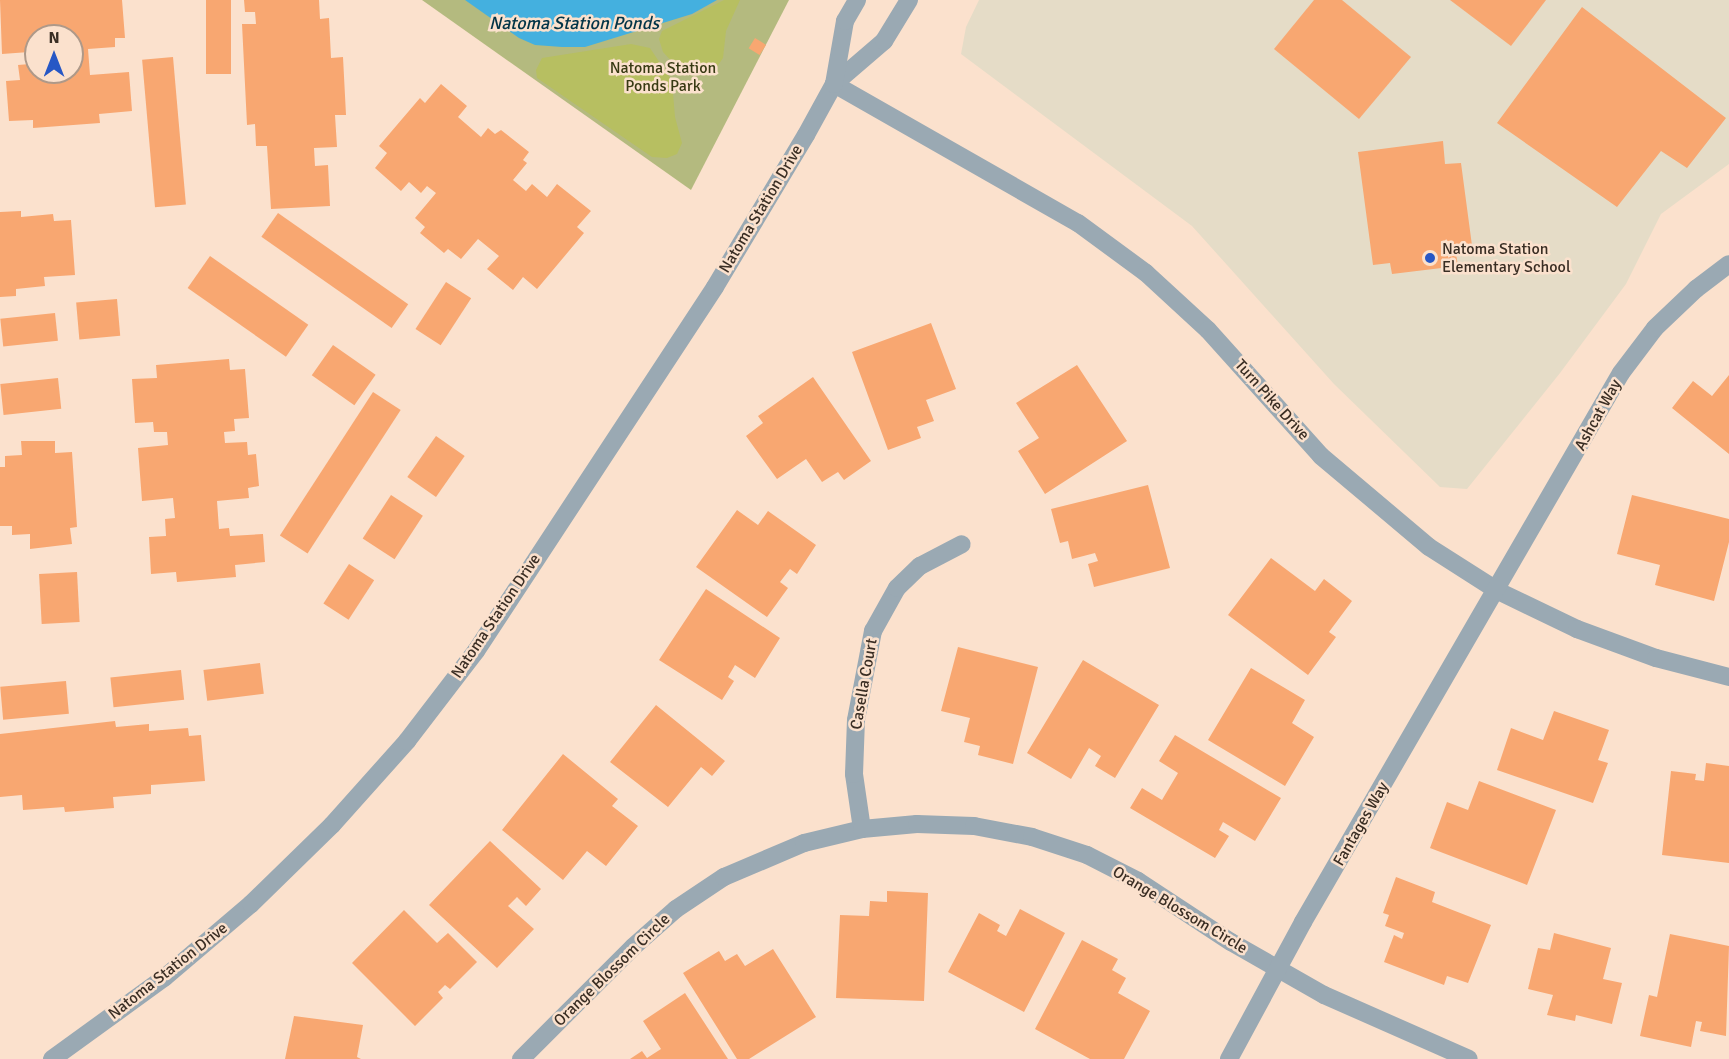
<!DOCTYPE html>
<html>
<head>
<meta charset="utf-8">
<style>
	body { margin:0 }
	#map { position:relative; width:1729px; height:1059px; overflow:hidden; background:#fbe1cd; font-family:Signika,sans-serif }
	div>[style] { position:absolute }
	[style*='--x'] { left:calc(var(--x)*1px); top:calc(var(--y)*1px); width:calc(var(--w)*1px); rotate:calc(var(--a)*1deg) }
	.education>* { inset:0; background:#e5dcc7 }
	.green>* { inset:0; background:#b4ba7f }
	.forest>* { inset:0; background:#b7bf61 }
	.water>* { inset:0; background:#44b0df }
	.building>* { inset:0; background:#f8a771; transform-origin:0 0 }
	.minor>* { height:18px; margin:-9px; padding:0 9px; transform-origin:9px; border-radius:9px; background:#9aa9b3 }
	.dots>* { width:16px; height:16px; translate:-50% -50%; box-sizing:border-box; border:3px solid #fbe1cd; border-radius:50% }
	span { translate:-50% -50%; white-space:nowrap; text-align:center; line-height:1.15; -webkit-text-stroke:5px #fbe1cd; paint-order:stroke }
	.park-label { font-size:16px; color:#383a13 }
	.street-label { font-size:16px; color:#3a2e24 }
	.poi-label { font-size:16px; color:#3a2e24 }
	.left { translate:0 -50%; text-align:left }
	.water-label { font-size:18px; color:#023447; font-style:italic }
	.north { position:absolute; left:24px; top:24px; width:60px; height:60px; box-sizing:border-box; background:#fbe1cd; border:2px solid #ae9989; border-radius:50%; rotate:0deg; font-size:16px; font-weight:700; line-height:24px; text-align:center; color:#3a2e24 }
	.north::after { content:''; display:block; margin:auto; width:21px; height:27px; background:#2757c5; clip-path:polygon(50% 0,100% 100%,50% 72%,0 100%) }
</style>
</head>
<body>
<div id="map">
	<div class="education">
		<div style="clip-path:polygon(979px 0,1729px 0,1729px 164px,1661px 214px,1626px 284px,1560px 373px,1467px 489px,1440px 487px,1334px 384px,1192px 226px,961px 54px,966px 27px)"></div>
	</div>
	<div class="green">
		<div style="clip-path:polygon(422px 0,789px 0,691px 190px)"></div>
	</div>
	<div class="forest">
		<div style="clip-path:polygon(724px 0,740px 0,726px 31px,723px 58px,714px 71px,694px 72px,675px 65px,663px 52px,659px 39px,662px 31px)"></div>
		<div style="clip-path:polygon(631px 44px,650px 48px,672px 81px,675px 117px,682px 143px,677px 154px,667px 158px,652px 157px,537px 78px,536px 70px,542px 58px)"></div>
	</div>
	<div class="water">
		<div style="clip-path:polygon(465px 0,717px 0,692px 14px,585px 47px,562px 47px,535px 45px,519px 38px)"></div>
	</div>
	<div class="building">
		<div style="clip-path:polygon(evenodd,0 0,122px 0,125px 38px,115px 38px,115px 47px,88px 49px,90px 75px,129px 72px,132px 111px,99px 114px,100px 123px,33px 128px,33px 120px,9px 121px,6px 81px,20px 80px,18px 65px,30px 64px,29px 52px,2px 54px,0 0,36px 36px,72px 36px,72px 72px,36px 72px,36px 36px)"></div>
		<div style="left:206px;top:0;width:25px;height:74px"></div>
		<div style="clip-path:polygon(244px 0,319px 0,320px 19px,329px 18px,331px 58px,343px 57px,346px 115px,335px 115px,337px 147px,314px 148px,315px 166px,328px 165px,330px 206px,271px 209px,267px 146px,256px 146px,255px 124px,247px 125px,242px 24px,256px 24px,255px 12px,245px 12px)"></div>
		<div style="clip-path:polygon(1314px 0,1342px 0,1411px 57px,1359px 119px,1274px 49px)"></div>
		<div style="clip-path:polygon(1450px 0,1546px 0,1511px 46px)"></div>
		<div style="clip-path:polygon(1582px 7px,1726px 118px,1687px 168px,1661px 151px,1617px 207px,1497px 123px)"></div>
		<div style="left:755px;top:38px;width:13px;height:12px;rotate:32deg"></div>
		<div style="left:173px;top:57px;width:148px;height:31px;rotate:85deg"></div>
		<div style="clip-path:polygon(441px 84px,467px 106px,458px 117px,481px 137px,488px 128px,495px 134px,501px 130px,529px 152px,523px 160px,527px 163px,513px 180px,526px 191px,532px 184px,547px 197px,557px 184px,591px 211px,577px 227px,584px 233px,537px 289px,523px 277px,513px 290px,487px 269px,499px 256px,478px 239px,461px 259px,448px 249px,444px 253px,420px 233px,425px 227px,415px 218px,436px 193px,427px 186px,421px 193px,409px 182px,401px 191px,375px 168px,387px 153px,379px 146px,420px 98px,425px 103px)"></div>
		<div style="clip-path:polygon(1443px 141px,1445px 164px,1461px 163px,1473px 253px,1456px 254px,1458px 266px,1392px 274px,1390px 263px,1373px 265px,1358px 152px)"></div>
		<div style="clip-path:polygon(21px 211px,21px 217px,53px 214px,54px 221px,71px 220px,75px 275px,44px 277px,45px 286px,16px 289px,16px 296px,0 297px,0 212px)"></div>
		<div style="left:278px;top:213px;width:159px;height:29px;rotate:35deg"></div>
		<div style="left:210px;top:256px;width:120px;height:39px;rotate:35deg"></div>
		<div style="left:446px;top:282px;width:30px;height:56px;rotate:33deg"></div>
		<div style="left:117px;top:299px;width:37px;height:41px;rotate:85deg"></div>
		<div style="left:55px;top:313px;width:28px;height:55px;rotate:84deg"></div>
		<div style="clip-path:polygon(931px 323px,956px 389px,926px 400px,934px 421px,917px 427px,921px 438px,888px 450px,852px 352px)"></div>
		<div style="left:333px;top:345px;width:52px;height:37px;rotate:35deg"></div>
		<div style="clip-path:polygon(229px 359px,230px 370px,245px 369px,249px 418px,234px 419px,235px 431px,224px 432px,225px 443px,247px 442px,248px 455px,256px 454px,259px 486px,248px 488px,249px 498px,217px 501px,219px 529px,229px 528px,230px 536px,263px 534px,265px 562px,235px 565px,236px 577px,177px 582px,176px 572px,151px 574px,149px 537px,166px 536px,165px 519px,175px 518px,173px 498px,142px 501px,138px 448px,168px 445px,167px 432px,154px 432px,153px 422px,135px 423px,132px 379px,157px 378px,156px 365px)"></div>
		<div style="clip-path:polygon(1077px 365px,1127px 441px,1045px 494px,1018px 451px,1039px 438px,1016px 403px)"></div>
		<div style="clip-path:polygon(1729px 375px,1729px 454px,1672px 408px,1693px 381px,1712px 396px)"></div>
		<div style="clip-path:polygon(813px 377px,871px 461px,844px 480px,838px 472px,822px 482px,806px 459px,777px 479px,746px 436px,763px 423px,758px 416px)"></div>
		<div style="left:58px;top:378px;width:31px;height:58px;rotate:84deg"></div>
		<div style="left:373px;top:392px;width:33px;height:171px;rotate:33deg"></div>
		<div style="left:436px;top:436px;width:35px;height:50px;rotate:35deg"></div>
		<div style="clip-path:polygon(21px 441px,55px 441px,55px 453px,72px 452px,77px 527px,70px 528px,72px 544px,30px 549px,30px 534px,12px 535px,12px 526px,0 526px,0 467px,5px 467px,5px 456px,22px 455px)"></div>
		<div style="clip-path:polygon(1148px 485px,1170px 568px,1094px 587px,1088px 564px,1098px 561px,1095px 553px,1072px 559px,1068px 541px,1060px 543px,1051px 509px)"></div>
		<div style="left:391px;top:495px;width:38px;height:52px;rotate:33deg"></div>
		<div style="clip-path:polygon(1632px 495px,1729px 519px,1729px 542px,1714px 601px,1655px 585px,1660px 565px,1617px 554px)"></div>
		<div style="clip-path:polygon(737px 510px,758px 525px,768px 511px,816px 545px,797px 574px,790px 569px,780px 582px,788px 588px,767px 617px,696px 567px)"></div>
		<div style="clip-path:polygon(1271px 558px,1315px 591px,1324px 579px,1352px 601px,1329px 632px,1336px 637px,1308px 675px,1228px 615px)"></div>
		<div style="left:349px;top:564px;width:30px;height:47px;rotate:33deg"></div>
		<div style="left:77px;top:572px;width:50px;height:38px;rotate:87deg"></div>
		<div style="clip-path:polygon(706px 589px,780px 638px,755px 678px,735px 665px,728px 677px,734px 681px,722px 700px,659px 660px)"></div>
		<div style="clip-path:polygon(958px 647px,1038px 667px,1013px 764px,978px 755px,980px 746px,964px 742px,970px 718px,941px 711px)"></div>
		<div style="clip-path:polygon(1083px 660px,1159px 705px,1115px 778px,1095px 766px,1101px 756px,1089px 748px,1071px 779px,1027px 753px)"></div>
		<div style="left:260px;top:663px;width:31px;height:57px;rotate:83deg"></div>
		<div style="clip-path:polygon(1251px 668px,1305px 700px,1292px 723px,1314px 737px,1285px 786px,1208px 740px)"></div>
		<div style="left:181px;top:670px;width:30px;height:71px;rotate:84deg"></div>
		<div style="left:66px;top:681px;width:33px;height:66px;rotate:85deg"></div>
		<div style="clip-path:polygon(656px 705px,725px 761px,712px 776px,701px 767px,668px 807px,610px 762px)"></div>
		<div style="clip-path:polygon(1554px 711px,1609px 730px,1598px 760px,1608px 763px,1593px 803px,1497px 770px,1511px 728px,1543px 740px)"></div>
		<div style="clip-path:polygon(115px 721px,116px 727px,149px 724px,149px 731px,188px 728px,189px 736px,201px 735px,205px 781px,151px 785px,151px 794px,113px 797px,114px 808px,65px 812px,64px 807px,23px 810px,22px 795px,0 797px,0 734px)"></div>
		<div style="clip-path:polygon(1175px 735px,1281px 798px,1255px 841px,1223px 822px,1219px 830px,1229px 836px,1215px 858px,1130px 808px,1142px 788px,1162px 800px,1178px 773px,1159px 761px)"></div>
		<div style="clip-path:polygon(563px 754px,618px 799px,612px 806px,638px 826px,606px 866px,587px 851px,563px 880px,502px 830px)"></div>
		<div style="clip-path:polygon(1706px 763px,1729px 766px,1729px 863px,1662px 855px,1671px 771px,1696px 774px,1695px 780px,1704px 781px)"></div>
		<div style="clip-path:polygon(1479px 781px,1556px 810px,1527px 885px,1430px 848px,1447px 802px,1468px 810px)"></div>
		<div style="clip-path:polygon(490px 841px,541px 889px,526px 906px,517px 897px,508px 906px,534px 929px,497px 968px,429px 905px)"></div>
		<div style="clip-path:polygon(1396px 877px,1435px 892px,1432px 902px,1491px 925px,1468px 983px,1447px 976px,1444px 985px,1384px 962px,1394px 935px,1402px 939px,1404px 933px,1385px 926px,1389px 915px,1383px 913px)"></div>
		<div style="clip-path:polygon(887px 891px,928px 893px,924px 1001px,836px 998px,840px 915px,869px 916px,870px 901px,887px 902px)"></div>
		<div style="clip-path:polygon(1020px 909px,1065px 933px,1024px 1012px,948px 972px,979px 913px,1000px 925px,997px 931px,1006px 936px)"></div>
		<div style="clip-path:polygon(404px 910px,437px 943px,448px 933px,477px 962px,450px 989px,445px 985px,438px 992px,443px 998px,415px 1026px,352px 963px)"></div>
		<div style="clip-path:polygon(1554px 933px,1611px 948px,1603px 979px,1622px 983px,1612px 1024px,1576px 1015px,1575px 1021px,1547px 1015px,1553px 995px,1528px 989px,1538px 948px,1550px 950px)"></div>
		<div style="clip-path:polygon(1670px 934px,1729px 946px,1726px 1036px,1700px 1031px,1702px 1022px,1696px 1021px,1691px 1047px,1640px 1036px,1649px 995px,1657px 997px)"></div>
		<div style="clip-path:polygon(1082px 940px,1118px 959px,1112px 970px,1126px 978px,1118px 993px,1150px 1011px,1124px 1059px,1090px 1059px,1035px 1029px)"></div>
		<div style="clip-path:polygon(773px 949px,816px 1017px,749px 1059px,737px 1059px,683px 973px,719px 951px,725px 961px,737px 954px,745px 966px)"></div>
		<div style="clip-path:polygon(685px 993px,728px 1059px,630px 1059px,642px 1051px,647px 1058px,661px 1049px,643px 1021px)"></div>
		<div style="clip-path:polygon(294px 1016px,363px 1025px,357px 1057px,361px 1059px,285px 1059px)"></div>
	</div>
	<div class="minor">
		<div style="--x:834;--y:84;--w:281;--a:29.7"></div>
		<div style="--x:1078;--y:223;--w:84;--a:36.3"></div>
		<div style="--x:1146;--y:273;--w:84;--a:42.6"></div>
		<div style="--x:1208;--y:330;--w:169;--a:48.1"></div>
		<div style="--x:1321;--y:456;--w:141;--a:40.1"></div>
		<div style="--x:1429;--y:547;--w:82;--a:32.5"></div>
		<div style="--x:1498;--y:591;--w:88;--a:25.7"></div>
		<div style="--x:1577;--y:629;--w:84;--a:20.2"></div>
		<div style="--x:1656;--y:658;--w:75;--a:14.6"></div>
		<div style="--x:834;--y:84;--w:66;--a:-40.7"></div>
		<div style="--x:884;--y:41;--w:48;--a:-58.6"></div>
		<div style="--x:862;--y:829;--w:56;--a:-98.3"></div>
		<div style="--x:854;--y:774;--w:54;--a:-87.9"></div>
		<div style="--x:856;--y:720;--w:91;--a:-79.2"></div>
		<div style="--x:873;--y:631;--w:49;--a:-60.8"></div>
		<div style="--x:897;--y:588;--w:32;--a:-44"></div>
		<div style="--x:920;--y:566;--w:47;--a:-27.6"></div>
		<div style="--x:52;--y:1059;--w:138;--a:-35.9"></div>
		<div style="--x:164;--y:978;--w:114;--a:-40.4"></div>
		<div style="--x:251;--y:904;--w:113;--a:-44.3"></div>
		<div style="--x:332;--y:825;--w:113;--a:-48.2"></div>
		<div style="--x:407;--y:741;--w:113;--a:-52.5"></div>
		<div style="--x:476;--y:651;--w:435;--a:-56.7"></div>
		<div style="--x:715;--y:287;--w:177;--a:-59.1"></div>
		<div style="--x:806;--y:135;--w:58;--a:-61.2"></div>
		<div style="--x:834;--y:84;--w:64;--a:-80.1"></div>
		<div style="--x:845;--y:21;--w:24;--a:-60"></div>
		<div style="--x:521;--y:1059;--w:158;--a:-45"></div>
		<div style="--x:633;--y:947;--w:57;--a:-41.5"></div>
		<div style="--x:676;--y:909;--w:58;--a:-33.7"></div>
		<div style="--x:724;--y:877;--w:87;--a:-23"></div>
		<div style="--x:804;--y:843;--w:60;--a:-13.6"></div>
		<div style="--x:862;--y:829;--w:55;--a:-5.2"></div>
		<div style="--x:917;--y:824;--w:57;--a:2"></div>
		<div style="--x:974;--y:826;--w:59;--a:10.7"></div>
		<div style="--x:1032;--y:837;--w:58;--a:18.1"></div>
		<div style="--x:1087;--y:855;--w:57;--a:27"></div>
		<div style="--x:1138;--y:881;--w:111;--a:33.3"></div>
		<div style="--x:1231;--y:942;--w:107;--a:29.7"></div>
		<div style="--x:1324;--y:995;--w:158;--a:23.8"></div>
		<div style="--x:1229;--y:1059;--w:156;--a:-61.6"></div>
		<div style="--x:1303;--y:922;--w:634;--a:-59.92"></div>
		<div style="--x:1621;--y:373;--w:56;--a:-52.9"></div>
		<div style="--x:1655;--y:328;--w:57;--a:-43.6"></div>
		<div style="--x:1696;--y:289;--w:41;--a:-37.1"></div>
	</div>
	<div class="dots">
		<div style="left:1430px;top:258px;background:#2757c5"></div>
	</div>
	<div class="park-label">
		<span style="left:663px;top:77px">Natoma Station<br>Ponds Park</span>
	</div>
	<div class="street-label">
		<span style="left:761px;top:209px;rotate:-59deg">Natoma Station Drive</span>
		<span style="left:1272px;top:400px;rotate:48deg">Turn Pike Drive</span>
		<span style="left:1598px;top:415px;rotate:-61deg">Ashcat Way</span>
		<span style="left:496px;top:616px;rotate:-56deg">Natoma Station Drive</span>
		<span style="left:864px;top:684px;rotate:-80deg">Casella Court</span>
		<span style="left:1361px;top:824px;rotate:-60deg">Fantages Way</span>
		<span style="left:1180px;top:910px;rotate:31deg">Orange Blossom Circle</span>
		<span style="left:612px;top:970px;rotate:-44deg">Orange Blossom Circle</span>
		<span style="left:168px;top:971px;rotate:-38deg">Natoma Station Drive</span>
	</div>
	<div class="poi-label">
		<span class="left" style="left:1442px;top:258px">Natoma Station<br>Elementary School</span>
	</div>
	<div class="water-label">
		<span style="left:574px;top:23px">Natoma Station Ponds</span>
	</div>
	<div class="north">N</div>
</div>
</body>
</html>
